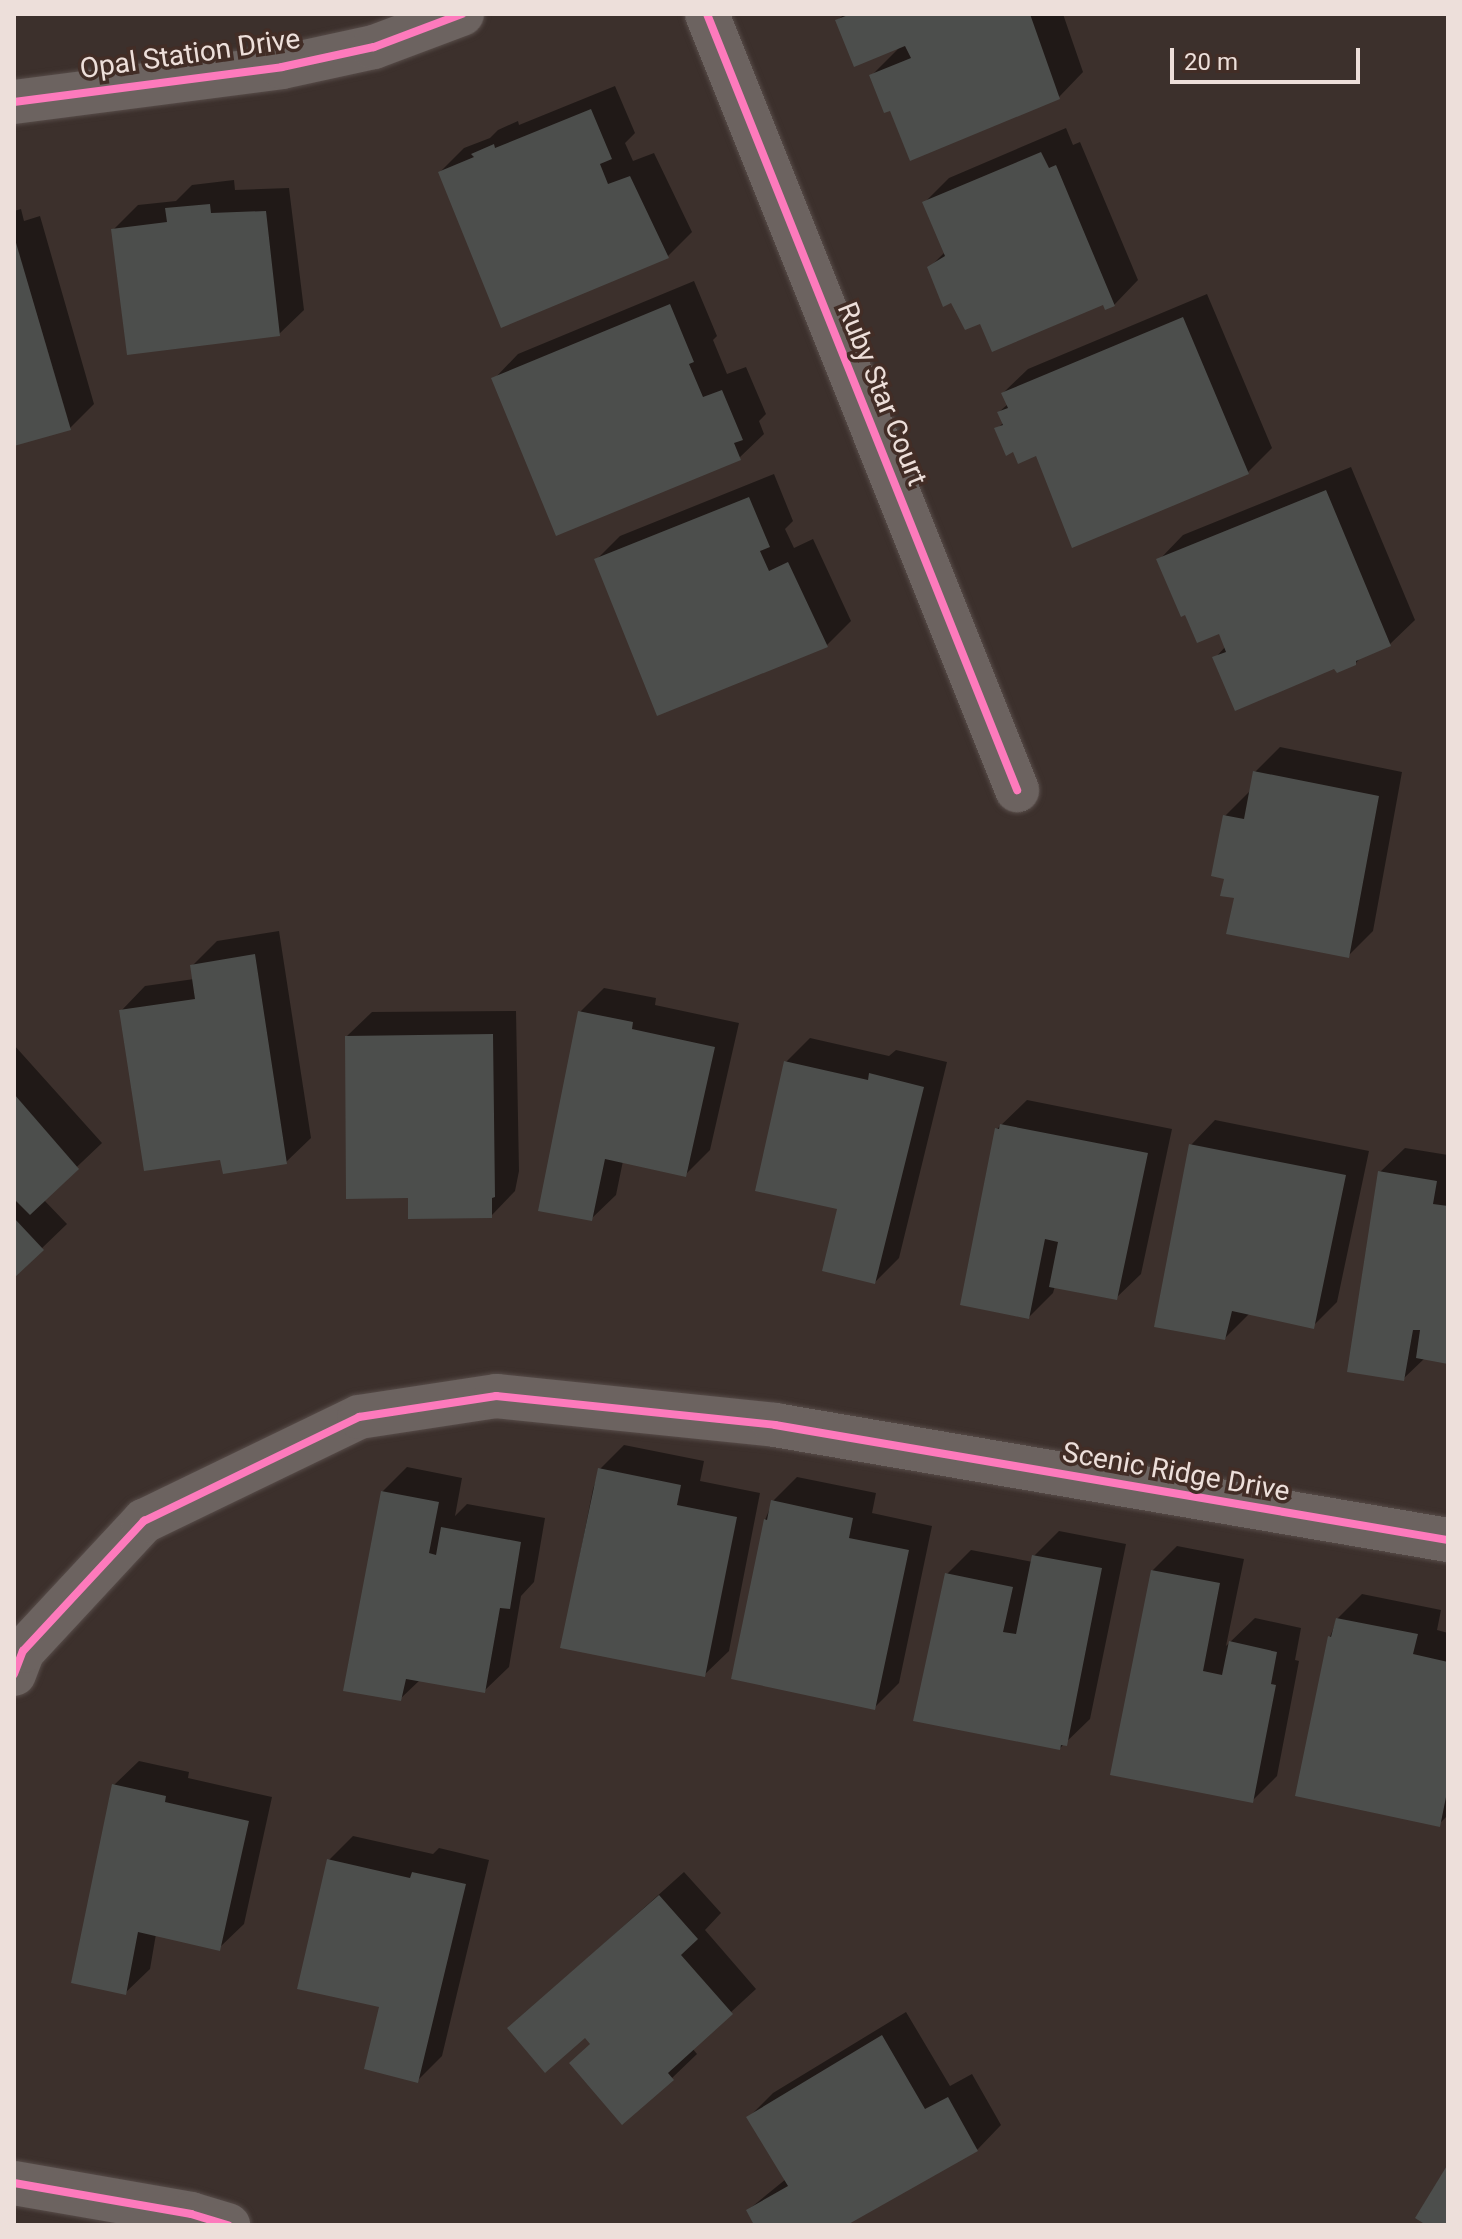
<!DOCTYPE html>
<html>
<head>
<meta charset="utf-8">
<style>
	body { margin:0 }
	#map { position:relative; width:1462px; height:2239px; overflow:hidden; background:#3c302c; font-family:Roboto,sans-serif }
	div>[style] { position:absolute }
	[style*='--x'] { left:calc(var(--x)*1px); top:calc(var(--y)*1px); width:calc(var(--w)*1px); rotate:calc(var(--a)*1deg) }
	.shadow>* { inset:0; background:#0007 }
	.building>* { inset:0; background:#4c4e4c }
	.roads { filter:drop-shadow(0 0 2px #574c49) drop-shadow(0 0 2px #574c49) }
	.minor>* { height:44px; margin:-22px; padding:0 22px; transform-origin:22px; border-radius:22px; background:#6c6360 }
	.cycleway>* { height:8px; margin:-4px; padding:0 4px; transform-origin:4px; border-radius:4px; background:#fd7abc }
	span { translate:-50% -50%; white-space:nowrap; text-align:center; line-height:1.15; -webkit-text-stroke:7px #422d26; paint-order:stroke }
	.street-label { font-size:28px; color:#eddfda }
	.frame { position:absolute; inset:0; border:16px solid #eddfda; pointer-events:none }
	.scale { position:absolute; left:1170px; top:48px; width:190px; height:36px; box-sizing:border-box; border:4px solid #eddfda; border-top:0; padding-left:10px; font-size:24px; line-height:28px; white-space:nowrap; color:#eddfda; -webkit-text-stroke:6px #422d26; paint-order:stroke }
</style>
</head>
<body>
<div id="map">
	<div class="shadow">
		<div style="clip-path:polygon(844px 14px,1063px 14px,1083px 72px,1059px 97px,891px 108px,871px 76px,901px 46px,837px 21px)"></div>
		<div style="clip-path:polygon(615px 86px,635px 133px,625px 143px,633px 161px,654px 153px,692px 232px,667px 257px,440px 172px,464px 148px,490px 138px,498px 130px,518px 121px,519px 125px)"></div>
		<div style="clip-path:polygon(1066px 128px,1073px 145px,1080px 142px,1138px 280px,1114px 305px,1104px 303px,981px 321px,929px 268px,946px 251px,925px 202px,949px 178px)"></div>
		<div style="clip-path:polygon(234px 180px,235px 190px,289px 188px,304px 310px,279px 334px,113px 230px,138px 205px,176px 201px,192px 185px)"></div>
		<div style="clip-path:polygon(21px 209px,24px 221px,40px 216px,94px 404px,70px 428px,14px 444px,14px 211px)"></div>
		<div style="clip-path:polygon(694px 281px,717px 336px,713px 340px,727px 374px,746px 367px,766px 414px,759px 421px,764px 434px,739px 458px,494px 379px,518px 354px)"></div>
		<div style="clip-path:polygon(1207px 294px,1272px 448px,1248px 472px,1037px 454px,997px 429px,1004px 422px,999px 412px,1008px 404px,1003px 393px,1028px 369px)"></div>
		<div style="clip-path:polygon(1351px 467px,1415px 620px,1390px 644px,1362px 656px,1355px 664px,1335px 667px,1215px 658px,1226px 646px,1220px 631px,1185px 612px,1159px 560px,1183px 535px)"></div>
		<div style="clip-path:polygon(774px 474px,793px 521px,785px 529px,794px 548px,813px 539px,851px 621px,827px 645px,596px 560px,620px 536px)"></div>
		<div style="clip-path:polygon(1280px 747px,1402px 772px,1373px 931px,1348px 956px,1236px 897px,1226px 877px,1225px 816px,1250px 791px,1255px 772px)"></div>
		<div style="clip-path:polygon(279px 931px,311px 1138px,286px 1162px,121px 1011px,145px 986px,194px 979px,192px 966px,217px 941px)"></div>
		<div style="clip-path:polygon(604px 988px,656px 998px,655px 1005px,739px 1023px,710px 1150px,685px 1175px,623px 1161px,616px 1195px,591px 1219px,580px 1012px)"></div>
		<div style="clip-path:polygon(516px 1011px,519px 1171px,515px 1191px,491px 1216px,410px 1196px,347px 1036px,372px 1012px)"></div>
		<div style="clip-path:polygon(810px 1038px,889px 1056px,896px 1050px,947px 1062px,899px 1258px,875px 1282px,786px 1062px)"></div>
		<div style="clip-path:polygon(14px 1045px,102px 1143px,43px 1199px,67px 1224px,14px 1275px)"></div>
		<div style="clip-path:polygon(1027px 1100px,1172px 1129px,1141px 1274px,1116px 1298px,1055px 1286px,1053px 1293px,1029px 1317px,997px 1129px)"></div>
		<div style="clip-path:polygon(1215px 1120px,1369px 1151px,1337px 1302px,1313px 1326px,1250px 1313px,1225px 1338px,1191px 1145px)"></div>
		<div style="clip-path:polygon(1405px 1148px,1448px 1155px,1448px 1362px,1425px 1358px,1403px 1379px,1380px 1172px)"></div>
		<div style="clip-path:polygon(624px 1445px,704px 1461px,700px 1481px,760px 1493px,729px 1651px,704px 1675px,562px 1646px,593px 1489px,600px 1469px)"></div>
		<div style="clip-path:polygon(407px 1467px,462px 1478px,455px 1516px,467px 1504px,545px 1518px,534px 1582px,521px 1596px,509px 1667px,484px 1691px,420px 1680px,400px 1699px,382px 1492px)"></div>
		<div style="clip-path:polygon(797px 1477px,876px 1493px,872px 1513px,932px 1526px,899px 1683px,874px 1708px,765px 1520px,773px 1501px)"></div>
		<div style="clip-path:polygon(1059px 1531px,1126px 1544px,1090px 1719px,1060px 1748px,947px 1574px,971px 1550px,1033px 1562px,1034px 1556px)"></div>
		<div style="clip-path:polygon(1177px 1546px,1244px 1559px,1226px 1646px,1255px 1618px,1301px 1628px,1295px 1660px,1299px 1661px,1277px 1776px,1252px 1801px,1152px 1571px)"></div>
		<div style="clip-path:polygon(1362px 1594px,1441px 1610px,1437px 1630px,1448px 1633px,1448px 1815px,1439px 1824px,1330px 1637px,1337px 1619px)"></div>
		<div style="clip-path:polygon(139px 1761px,189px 1772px,188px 1778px,272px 1797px,244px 1924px,219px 1948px,156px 1934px,150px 1969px,125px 1993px,114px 1785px)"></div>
		<div style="clip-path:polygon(353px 1836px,433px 1854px,439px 1848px,489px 1860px,442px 2056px,418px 2080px,382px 2006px,329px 1860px)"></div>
		<div style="clip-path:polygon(684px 1872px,721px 1913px,705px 1930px,756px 1989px,692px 2048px,697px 2054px,672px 2078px,592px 2043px,585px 2035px,510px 2028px)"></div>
		<div style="clip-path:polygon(906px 2012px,950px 2086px,972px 2074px,1001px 2125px,977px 2150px,842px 2225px,757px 2225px,748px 2210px,786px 2179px,749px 2117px,773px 2093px)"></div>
	</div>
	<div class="building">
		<div style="clip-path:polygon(851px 14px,1030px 14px,1060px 99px,910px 161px,890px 111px,884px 113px,869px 75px,911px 58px,905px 46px,854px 67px,835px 20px)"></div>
		<div style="clip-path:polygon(591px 109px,612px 159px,600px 164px,608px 184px,630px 176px,669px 258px,501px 328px,438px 172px,474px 157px,471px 154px,494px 144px,495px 148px)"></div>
		<div style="clip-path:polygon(1041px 152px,1049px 168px,1056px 165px,1115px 306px,1105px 310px,1103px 305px,992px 352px,980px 324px,965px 330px,951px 303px,943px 307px,927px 267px,945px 256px,922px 202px)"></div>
		<div style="clip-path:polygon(210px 204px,211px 213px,266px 211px,280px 336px,127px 355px,111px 229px,167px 222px,165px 208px)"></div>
		<div style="clip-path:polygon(14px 236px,71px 430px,14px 446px)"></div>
		<div style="clip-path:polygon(670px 304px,694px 362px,689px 364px,703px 397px,722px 390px,743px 440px,734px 443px,741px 460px,556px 536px,491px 378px)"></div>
		<div style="clip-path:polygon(1183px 317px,1249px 474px,1072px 548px,1036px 456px,1018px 464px,1013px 452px,1006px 456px,994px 428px,1003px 425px,997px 412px,1008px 408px,1001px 393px)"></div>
		<div style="clip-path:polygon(1326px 490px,1391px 646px,1356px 661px,1356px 665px,1337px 673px,1334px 669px,1235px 711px,1212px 657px,1226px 652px,1219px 634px,1197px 643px,1185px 615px,1181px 617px,1156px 559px)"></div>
		<div style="clip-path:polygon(749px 497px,770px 547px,760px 551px,769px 571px,788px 562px,828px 647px,657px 716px,594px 559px)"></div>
		<div style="clip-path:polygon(1253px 771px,1379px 796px,1349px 958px,1226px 934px,1234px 898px,1220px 896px,1224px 879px,1211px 876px,1223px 815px,1244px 819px)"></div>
		<div style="clip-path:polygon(255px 954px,287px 1164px,223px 1174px,220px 1160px,144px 1171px,119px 1010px,195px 999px,190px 965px)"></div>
		<div style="clip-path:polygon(578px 1011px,633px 1022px,632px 1029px,715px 1047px,686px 1177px,605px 1159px,592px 1221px,538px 1211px)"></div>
		<div style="clip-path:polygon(493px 1034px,495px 1197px,492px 1198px,492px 1218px,408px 1219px,408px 1198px,346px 1199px,345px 1036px)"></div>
		<div style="clip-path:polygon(784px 1061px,868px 1080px,869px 1073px,924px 1087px,875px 1284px,822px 1271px,837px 1209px,755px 1191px)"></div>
		<div style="clip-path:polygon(14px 1094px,79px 1169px,30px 1215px,14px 1199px)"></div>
		<div style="clip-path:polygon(1000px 1124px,1148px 1153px,1117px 1300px,1049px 1287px,1058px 1242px,1045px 1239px,1029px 1319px,960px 1305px,995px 1128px,999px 1129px)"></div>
		<div style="clip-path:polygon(1189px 1144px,1346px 1175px,1314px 1329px,1232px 1311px,1225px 1340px,1154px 1327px)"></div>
		<div style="clip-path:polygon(1378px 1171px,1437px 1181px,1433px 1204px,1448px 1206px,1448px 1364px,1416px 1358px,1420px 1330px,1413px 1330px,1404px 1381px,1347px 1372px)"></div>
		<div style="clip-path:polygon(14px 1218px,44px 1250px,14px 1278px)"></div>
		<div style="clip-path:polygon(598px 1468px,681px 1485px,677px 1505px,737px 1517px,705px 1677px,560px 1648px)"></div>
		<div style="clip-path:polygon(381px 1491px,439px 1502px,429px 1553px,436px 1555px,441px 1527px,521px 1542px,510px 1609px,500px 1608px,485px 1693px,406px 1679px,401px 1701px,343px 1691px)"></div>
		<div style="clip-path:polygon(771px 1500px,853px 1518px,849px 1538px,909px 1550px,875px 1710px,731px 1679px,764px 1519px,767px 1520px)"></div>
		<div style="clip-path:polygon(1032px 1555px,1102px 1568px,1067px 1746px,1061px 1745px,1060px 1750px,913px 1721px,945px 1573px,1013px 1587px,1003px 1632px,1016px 1634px)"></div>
		<div style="clip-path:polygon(1151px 1570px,1220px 1583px,1203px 1671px,1222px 1675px,1229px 1641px,1277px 1652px,1271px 1684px,1276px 1685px,1253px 1803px,1110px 1775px)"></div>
		<div style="clip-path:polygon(1336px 1618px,1418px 1634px,1413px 1654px,1448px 1662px,1448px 1787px,1440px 1827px,1295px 1796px,1328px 1636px,1331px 1637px)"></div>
		<div style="clip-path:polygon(112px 1784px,166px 1796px,165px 1802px,249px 1821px,220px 1951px,138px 1932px,126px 1995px,71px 1983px)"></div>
		<div style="clip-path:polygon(327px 1859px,410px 1878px,412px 1872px,466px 1884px,418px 2083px,364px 2069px,379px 2007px,297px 1989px)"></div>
		<div style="clip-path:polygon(659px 1895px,698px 1939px,681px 1955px,733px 2014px,668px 2073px,674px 2080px,622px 2125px,569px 2063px,590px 2044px,585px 2038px,545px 2073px,507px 2028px)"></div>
		<div style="clip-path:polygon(882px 2035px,925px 2109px,948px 2097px,978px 2151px,847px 2225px,754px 2225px,746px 2210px,788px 2186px,746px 2117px)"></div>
		<div style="clip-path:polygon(1448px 2164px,1448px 2225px,1426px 2225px,1415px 2218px)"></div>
	</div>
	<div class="roads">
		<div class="minor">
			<div style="--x:707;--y:14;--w:836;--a:68.22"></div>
			<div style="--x:14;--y:102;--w:270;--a:-7.4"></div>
			<div style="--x:282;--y:67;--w:94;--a:-12.3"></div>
			<div style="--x:374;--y:47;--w:94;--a:-20.6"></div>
			<div style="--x:14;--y:1674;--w:25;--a:-69"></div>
			<div style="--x:23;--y:1651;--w:178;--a:-47.1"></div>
			<div style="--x:144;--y:1521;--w:239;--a:-25.8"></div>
			<div style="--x:359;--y:1417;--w:139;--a:-8.7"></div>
			<div style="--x:496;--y:1396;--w:281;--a:5.9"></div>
			<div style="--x:775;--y:1425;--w:683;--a:9.7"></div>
			<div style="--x:14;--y:2183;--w:180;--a:9.9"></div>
			<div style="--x:191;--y:2214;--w:39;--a:17"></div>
		</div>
	</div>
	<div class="cycleway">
		<div style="--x:707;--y:14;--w:836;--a:68.22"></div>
		<div style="--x:14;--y:102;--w:270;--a:-7.4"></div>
		<div style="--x:282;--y:67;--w:94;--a:-12.3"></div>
		<div style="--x:374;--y:47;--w:94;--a:-20.6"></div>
		<div style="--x:14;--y:1674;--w:25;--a:-69"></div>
		<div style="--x:23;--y:1651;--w:178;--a:-47.1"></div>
		<div style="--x:144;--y:1521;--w:239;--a:-25.8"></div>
		<div style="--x:359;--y:1417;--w:139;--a:-8.7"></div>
		<div style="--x:496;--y:1396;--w:281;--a:5.9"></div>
		<div style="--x:775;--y:1425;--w:683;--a:9.7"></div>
		<div style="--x:14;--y:2183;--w:180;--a:9.9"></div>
		<div style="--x:191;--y:2214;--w:39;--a:17"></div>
	</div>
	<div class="street-label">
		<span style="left:190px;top:54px;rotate:-8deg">Opal Station Drive</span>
		<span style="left:882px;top:394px;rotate:68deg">Ruby Star Court</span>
		<span style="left:1176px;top:1472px;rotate:10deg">Scenic Ridge Drive</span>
	</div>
	<div class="frame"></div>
	<div class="scale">20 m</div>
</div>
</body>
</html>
